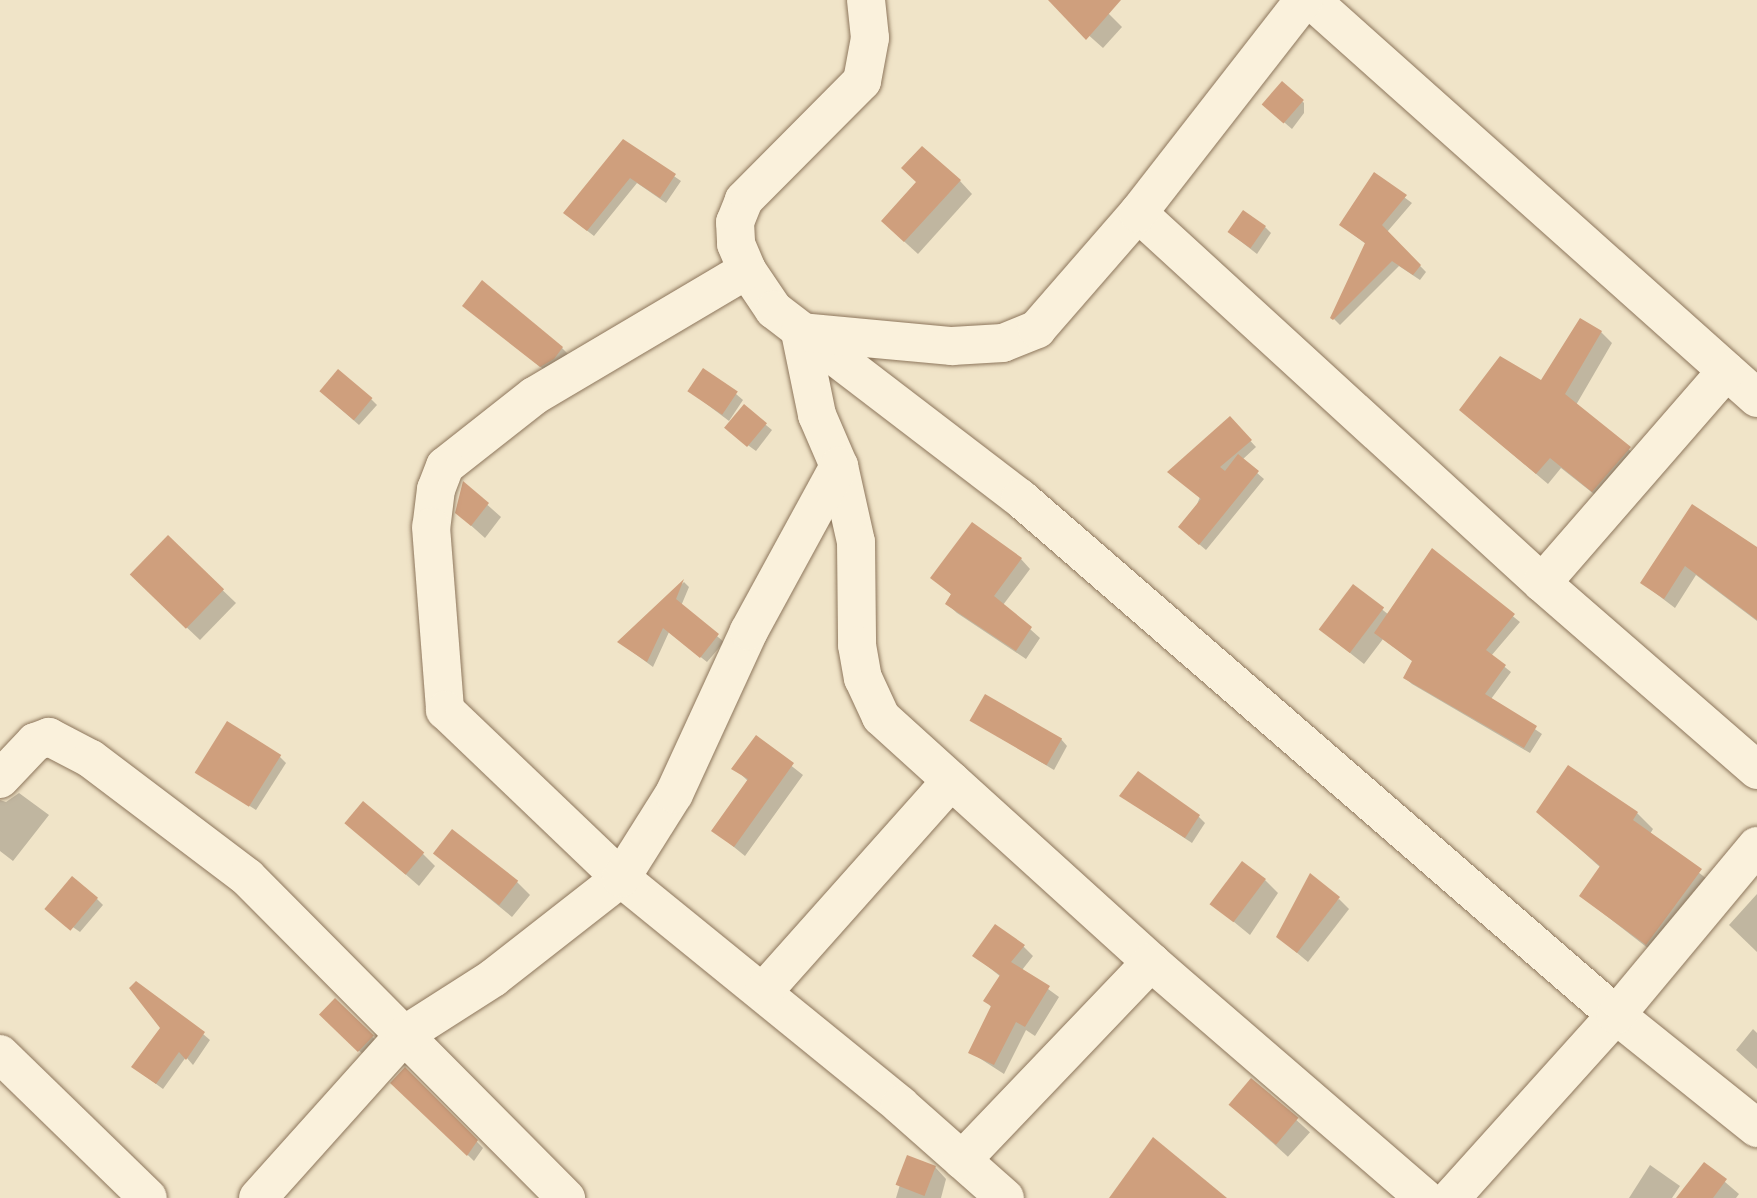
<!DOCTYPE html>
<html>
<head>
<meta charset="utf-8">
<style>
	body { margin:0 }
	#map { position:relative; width:1757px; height:1198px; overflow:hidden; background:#f0e4c8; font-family:Spectral,serif }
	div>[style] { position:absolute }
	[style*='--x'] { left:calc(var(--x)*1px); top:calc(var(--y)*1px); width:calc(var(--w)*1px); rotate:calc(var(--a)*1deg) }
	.shadow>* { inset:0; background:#0003; transform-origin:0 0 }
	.building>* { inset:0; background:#cf9f7d; transform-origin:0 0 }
	.roads { filter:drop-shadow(0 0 2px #8d765c) drop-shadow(0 0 2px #8d765c) }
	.street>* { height:38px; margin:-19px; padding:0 19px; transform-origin:19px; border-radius:19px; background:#faf1dc }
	span { translate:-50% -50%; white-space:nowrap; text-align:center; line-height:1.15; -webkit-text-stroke:6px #f7eed8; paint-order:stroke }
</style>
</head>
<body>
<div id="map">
	<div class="shadow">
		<div style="clip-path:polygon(1057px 0,1095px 0,1122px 27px,1103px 48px,1067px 16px)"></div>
		<div style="clip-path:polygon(1298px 97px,1304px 103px,1304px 113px,1292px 129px,1271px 111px)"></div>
		<div style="clip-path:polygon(623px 141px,681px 181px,666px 203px,637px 183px,594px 236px,572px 219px)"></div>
		<div style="clip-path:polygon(1374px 175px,1412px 203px,1387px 232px,1426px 272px,1420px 280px,1399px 266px,1340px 325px,1332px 317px,1366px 244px,1341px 225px)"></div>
		<div style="clip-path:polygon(960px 181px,972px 194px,918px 254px,896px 234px,918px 182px)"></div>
		<div style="clip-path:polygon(1265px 227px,1271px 233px,1257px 254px,1230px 233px)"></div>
		<div style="clip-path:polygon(482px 283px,562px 348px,568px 354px,547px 372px,471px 312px)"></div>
		<div style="clip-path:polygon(1601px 332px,1612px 343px,1576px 405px,1640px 459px,1604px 502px,1561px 468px,1548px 484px,1472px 420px,1542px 382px)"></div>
		<div style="clip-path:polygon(688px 390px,736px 394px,743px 400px,729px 421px)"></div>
		<div style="clip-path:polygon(327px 397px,371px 399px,377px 405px,359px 425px)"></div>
		<div style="clip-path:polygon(744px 407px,772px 430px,756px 451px,734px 435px)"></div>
		<div style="clip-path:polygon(1230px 419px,1256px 447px,1242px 460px,1264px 479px,1206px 550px,1186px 533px)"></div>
		<div style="clip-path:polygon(464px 484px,501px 517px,485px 538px,457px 513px)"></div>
		<div style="clip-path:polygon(1692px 506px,1757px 549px,1757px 621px,1696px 575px,1675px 608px,1642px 583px)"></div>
		<div style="clip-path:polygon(168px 538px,236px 603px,200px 640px,145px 588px)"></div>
		<div style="clip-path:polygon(1432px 551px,1520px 622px,1491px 656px,1511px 672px,1491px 699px,1542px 734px,1530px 753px,1412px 684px,1405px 678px,1414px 662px,1383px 639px,1364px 664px,1321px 630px,1354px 587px,1389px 615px)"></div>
		<div style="clip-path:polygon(1021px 559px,1030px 569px,1003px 605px,1040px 638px,1026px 659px,957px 613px,947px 604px,952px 595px,932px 577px)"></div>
		<div style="clip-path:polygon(684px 582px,689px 587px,681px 606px,724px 642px,707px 662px,669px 632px,653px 667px,619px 642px)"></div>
		<div style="clip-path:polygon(971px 720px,1061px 739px,1067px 746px,1054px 770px)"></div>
		<div style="clip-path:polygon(756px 738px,803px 775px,745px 856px,713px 830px,748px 781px,734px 768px)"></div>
		<div style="clip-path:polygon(279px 756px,286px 763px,256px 810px,195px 771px)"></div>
		<div style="clip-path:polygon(19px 793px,49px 815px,13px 861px,0 851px,0 800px,6px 802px)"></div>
		<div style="clip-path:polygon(1121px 796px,1199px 817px,1205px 823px,1192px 843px)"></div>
		<div style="clip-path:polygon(1539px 812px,1637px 813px,1653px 829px,1650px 834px,1717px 887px,1663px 960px,1581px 896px,1601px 868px)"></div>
		<div style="clip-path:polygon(347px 823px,422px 853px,435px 866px,419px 886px)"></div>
		<div style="clip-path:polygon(435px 854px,517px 882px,530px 895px,512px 917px)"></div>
		<div style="clip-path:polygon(1265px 880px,1278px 893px,1250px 935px,1212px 904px)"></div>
		<div style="clip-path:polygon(1757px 894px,1757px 952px,1729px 925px)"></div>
		<div style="clip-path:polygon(97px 899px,103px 905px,80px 932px,47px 909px)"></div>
		<div style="clip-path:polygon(1339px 899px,1349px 909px,1308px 962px,1278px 937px)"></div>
		<div style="clip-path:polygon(1023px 946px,1033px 956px,1022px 970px,1059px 997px,1035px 1036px,1026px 1030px,1004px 1074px,970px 1052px,992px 1008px,986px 1001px,1001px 977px,975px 956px)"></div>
		<div style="left:335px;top:1001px;width:61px;height:19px;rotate:44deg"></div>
		<div style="clip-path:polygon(1753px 1029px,1757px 1033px,1757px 1069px,1736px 1050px)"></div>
		<div style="clip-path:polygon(203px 1034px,210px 1040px,193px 1065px,186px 1057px,163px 1089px,133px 1067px)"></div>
		<div style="clip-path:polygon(405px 1069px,483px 1148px,474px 1161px,393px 1083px)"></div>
		<div style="left:1252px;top:1080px;width:78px;height:33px;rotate:42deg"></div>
		<div style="clip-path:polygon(908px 1158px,935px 1167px,946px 1179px,941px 1198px,896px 1198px)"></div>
		<div style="clip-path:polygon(1704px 1164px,1739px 1194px,1736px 1198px,1678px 1198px)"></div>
		<div style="clip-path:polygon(1650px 1165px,1680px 1186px,1672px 1198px,1629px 1198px)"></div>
	</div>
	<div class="building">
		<div style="clip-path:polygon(1048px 0,1121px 0,1086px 40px)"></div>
		<div style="left:1282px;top:81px;width:29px;height:31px;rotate:41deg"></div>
		<div style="clip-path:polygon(623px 139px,676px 174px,660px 198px,630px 178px,587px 231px,563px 213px)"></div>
		<div style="clip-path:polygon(922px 146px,961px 180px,904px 242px,881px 221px,916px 182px,901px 168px)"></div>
		<div style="clip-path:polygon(1374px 172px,1407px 195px,1382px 225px,1421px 265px,1413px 275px,1392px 261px,1333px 320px,1330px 318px,1365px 243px,1339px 225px)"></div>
		<div style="left:1243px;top:210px;width:28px;height:27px;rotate:35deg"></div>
		<div style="clip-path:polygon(482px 280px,563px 347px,554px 359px,540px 367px,462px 306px)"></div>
		<div style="clip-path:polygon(1580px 318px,1602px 331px,1565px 394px,1631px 447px,1592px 492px,1550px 458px,1536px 474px,1459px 410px,1500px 356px,1541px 380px)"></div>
		<div style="left:703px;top:368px;width:42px;height:28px;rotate:34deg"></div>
		<div style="left:338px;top:369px;width:45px;height:29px;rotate:40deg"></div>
		<div style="left:744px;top:404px;width:30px;height:31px;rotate:40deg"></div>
		<div style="clip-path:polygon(1230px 416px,1252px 440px,1220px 467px,1225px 471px,1238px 454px,1259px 471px,1199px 545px,1178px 527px,1201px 499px,1167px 472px)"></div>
		<div style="clip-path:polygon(463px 481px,489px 503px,471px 526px,455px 513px)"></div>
		<div style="clip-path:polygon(1692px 504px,1757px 547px,1757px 620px,1685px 566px,1664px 599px,1640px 583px)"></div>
		<div style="clip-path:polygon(972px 522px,1022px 558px,994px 596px,1032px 627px,1016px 651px,945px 604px,951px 594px,930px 578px)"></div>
		<div style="left:168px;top:535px;width:78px;height:55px;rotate:44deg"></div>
		<div style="clip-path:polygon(1432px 548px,1515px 614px,1486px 650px,1506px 665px,1485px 694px,1537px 726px,1524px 748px,1403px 678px,1412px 661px,1374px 633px)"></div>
		<div style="clip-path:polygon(684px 579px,676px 599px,719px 634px,700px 658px,663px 628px,647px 662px,617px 642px)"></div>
		<div style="left:1353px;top:584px;width:39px;height:57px;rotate:37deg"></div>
		<div style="left:985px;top:694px;width:89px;height:31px;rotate:30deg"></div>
		<div style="left:227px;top:721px;width:64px;height:61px;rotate:32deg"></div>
		<div style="clip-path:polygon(756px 735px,794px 763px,734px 847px,711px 831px,748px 779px,731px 769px)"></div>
		<div style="clip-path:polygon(1568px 765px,1638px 812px,1633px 820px,1702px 869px,1646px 945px,1579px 896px,1600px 866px,1536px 812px)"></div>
		<div style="clip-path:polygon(1138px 771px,1200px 815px,1185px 838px,1119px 796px)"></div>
		<div style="left:363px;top:801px;width:80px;height:29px;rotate:40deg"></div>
		<div style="left:452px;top:829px;width:84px;height:31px;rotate:38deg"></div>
		<div style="left:1242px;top:861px;width:30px;height:54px;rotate:37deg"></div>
		<div style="clip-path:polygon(1310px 873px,1340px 897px,1297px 953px,1276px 937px)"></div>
		<div style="left:72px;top:876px;width:34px;height:43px;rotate:40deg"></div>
		<div style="clip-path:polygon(995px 924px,1025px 945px,1011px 962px,1050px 986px,1025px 1027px,1016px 1022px,994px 1065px,968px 1053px,991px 1006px,983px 1001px,1000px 975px,972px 956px)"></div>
		<div style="clip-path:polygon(136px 981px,205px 1032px,186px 1060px,179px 1052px,156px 1084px,131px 1067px,160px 1028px,129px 988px)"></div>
		<div style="left:335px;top:998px;width:54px;height:23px;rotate:44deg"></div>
		<div style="clip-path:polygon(405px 1067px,478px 1140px,467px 1156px,390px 1083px)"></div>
		<div style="left:1251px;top:1078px;width:62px;height:35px;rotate:40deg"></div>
		<div style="clip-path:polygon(1153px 1137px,1227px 1198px,1109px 1198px)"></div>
		<div style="left:907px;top:1155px;width:31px;height:32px;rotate:21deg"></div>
		<div style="clip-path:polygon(1704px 1162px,1727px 1179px,1713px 1198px,1676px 1198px)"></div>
	</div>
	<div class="roads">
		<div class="street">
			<div style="--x:866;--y:0;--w:38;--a:84"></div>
			<div style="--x:870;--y:38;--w:44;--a:100.5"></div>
			<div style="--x:862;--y:81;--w:168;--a:134.8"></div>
			<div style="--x:744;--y:200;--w:24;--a:112"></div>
			<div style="--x:735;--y:222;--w:22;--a:87"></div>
			<div style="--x:736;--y:244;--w:28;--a:67"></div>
			<div style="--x:747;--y:270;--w:48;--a:56"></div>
			<div style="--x:774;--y:310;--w:310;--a:37.4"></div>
			<div style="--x:1020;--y:498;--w:789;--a:40.94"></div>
			<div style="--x:1616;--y:1015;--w:181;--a:38.7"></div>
			<div style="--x:1311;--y:0;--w:598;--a:41.74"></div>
			<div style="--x:1138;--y:213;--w:548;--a:42.48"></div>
			<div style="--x:1542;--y:583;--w:285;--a:41"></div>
			<div style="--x:747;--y:270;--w:247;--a:149.4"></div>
			<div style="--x:534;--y:396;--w:113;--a:141.8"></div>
			<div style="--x:445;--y:466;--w:25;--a:111"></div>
			<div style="--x:436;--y:489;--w:38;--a:97"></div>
			<div style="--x:431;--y:527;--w:184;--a:85.6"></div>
			<div style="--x:445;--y:710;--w:243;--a:43.7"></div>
			<div style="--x:621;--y:878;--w:360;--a:39.1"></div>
			<div style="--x:900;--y:1105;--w:140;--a:41.5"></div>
			<div style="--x:800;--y:332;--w:85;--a:78.4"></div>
			<div style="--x:817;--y:415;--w:56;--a:66.7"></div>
			<div style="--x:839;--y:466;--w:78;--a:77.4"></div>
			<div style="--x:856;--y:542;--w:103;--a:89.4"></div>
			<div style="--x:857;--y:645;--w:34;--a:80"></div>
			<div style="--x:863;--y:678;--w:43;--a:65.2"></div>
			<div style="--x:881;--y:717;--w:365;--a:42.2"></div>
			<div style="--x:1151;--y:962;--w:361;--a:40.8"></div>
			<div style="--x:800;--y:332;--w:153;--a:5.3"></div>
			<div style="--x:952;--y:346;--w:51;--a:-3.4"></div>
			<div style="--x:1003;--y:343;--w:37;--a:-22"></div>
			<div style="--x:1037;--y:329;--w:154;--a:-49"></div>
			<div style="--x:1138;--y:213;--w:270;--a:-52.1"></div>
			<div style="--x:1542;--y:583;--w:281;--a:-49"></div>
			<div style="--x:0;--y:779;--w:51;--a:-46.6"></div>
			<div style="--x:35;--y:742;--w:15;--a:-20"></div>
			<div style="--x:49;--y:737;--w:47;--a:27.6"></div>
			<div style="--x:91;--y:759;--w:196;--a:37.1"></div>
			<div style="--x:247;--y:877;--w:453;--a:45.2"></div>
			<div style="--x:763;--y:992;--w:283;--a:-48.3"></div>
			<div style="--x:0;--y:1054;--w:206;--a:44.2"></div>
			<div style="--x:962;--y:1160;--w:274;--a:-46.3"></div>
			<div style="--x:258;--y:1198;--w:219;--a:-48.1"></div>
			<div style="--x:404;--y:1035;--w:106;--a:-32.6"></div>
			<div style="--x:493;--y:978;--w:162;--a:-38"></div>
			<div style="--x:621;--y:878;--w:99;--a:-57.8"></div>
			<div style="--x:674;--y:794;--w:179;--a:-65.3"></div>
			<div style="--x:749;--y:631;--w:188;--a:-61.4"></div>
			<div style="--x:1451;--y:1198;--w:246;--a:-48"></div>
			<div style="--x:1616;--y:1015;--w:220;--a:-50.2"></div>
		</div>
	</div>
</div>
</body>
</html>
